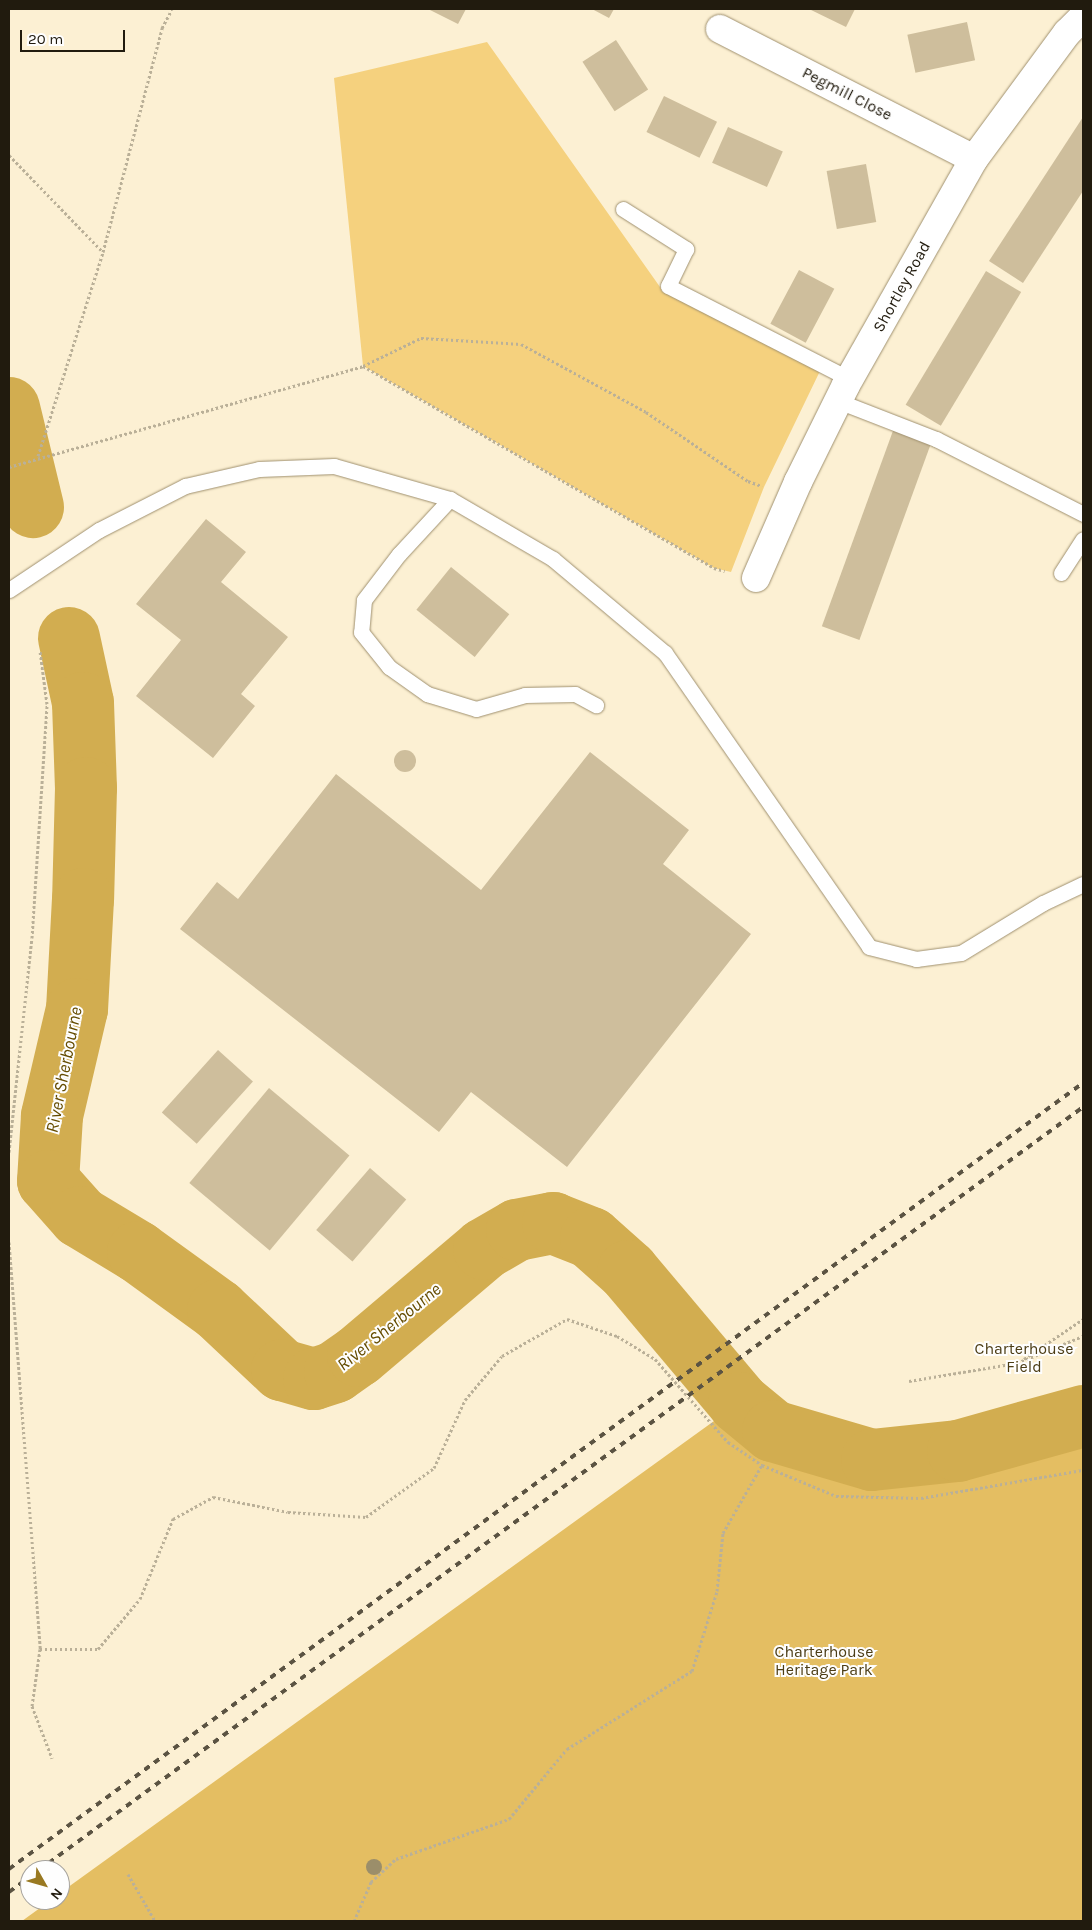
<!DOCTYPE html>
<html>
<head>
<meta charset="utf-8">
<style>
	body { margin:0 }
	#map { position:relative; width:1092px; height:1930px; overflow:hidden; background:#fcf0d3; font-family:Karla,sans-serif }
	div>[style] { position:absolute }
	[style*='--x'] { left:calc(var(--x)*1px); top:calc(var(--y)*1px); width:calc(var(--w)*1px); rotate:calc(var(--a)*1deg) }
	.green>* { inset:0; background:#f5d17e }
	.forest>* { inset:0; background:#e4be62 }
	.river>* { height:62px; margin:-31px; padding:0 31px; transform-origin:31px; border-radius:31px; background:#d2ad50 }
	.building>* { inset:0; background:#cebe9c; transform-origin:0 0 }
	.round { border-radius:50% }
	.path>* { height:3px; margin-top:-1.5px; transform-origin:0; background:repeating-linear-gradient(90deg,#bab098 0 2.5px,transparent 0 5px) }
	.roads { filter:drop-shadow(0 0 1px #9f906f) drop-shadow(0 0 1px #9f906f) }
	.service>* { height:15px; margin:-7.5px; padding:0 7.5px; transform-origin:7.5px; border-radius:7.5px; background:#fff }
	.minor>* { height:28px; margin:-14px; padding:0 14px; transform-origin:14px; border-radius:14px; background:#fff }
	.rail>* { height:4px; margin-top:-2px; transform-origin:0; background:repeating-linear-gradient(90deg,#5b5342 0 6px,transparent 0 12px) }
	.trees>* { width:16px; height:16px; margin:-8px; border-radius:50%; background:#9b8e6a }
	span { translate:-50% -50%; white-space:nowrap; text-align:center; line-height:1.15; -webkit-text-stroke:4px #fefefe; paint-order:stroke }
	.street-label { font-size:16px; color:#211b0e }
	.park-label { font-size:16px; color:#4c3d15 }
	.water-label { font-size:18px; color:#654c00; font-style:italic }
	.frame { position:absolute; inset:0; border:10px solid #211b0e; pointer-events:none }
	.north { position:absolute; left:20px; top:1860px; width:50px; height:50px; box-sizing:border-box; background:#fefefe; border:1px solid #a6a39e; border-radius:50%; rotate:128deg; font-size:14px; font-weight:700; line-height:20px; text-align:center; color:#211b0e }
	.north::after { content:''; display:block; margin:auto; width:18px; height:22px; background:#997922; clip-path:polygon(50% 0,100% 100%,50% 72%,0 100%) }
	.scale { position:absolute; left:20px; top:30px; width:105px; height:22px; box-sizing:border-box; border:2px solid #211b0e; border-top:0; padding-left:6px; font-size:15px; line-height:18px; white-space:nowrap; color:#211b0e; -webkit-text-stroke:4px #fefefe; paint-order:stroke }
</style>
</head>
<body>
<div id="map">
	<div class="green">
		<div style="clip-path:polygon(487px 42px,660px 287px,820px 371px,764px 487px,731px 572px,714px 568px,363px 366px,334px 78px)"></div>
	</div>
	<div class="forest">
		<div style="clip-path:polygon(739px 1403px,843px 1452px,1083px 1425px,1083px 1921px,22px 1921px,51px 1900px,60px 1900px,60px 1893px)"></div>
	</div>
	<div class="river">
		<div style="--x:9;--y:408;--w:102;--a:76.4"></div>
		<div style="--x:69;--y:638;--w:66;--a:77.8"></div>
		<div style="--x:83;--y:703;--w:85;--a:88"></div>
		<div style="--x:86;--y:788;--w:111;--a:91.5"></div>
		<div style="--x:83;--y:899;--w:110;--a:93.1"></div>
		<div style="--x:77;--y:1009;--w:110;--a:103.2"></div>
		<div style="--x:52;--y:1116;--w:65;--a:93.5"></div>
		<div style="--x:48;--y:1181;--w:48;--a:48.4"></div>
		<div style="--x:80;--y:1217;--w:68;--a:31.1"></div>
		<div style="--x:138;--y:1252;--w:99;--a:35.9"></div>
		<div style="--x:218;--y:1310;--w:88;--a:43.2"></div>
		<div style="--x:282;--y:1370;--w:33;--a:16"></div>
		<div style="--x:314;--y:1379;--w:22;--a:-18"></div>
		<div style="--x:335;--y:1372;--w:28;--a:-35"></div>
		<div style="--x:358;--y:1356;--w:165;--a:-40.3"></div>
		<div style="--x:484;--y:1249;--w:38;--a:-30"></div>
		<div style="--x:517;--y:1230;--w:37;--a:-11"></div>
		<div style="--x:553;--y:1223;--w:41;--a:21.5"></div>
		<div style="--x:591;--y:1238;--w:50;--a:41.7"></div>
		<div style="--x:628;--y:1271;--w:172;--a:49.9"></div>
		<div style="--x:739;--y:1403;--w:44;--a:39.5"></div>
		<div style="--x:773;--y:1431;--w:103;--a:16.3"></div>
		<div style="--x:872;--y:1460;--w:86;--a:-6"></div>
		<div style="--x:958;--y:1451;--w:130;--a:-15.6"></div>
	</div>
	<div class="building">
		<div style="clip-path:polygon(428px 9px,466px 9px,458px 24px)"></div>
		<div style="clip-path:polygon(592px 9px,614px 9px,609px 18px)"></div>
		<div style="clip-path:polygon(809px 9px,855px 9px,846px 27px)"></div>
		<div style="left:967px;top:22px;width:39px;height:61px;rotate:78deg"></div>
		<div style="left:616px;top:40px;width:59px;height:40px;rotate:57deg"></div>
		<div style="left:664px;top:96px;width:59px;height:40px;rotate:26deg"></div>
		<div style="clip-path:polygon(1083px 117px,1083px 191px,1023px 283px,989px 261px)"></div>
		<div style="left:728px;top:127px;width:60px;height:39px;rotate:24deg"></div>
		<div style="left:866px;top:164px;width:59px;height:40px;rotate:80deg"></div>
		<div style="left:799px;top:270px;width:40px;height:61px;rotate:28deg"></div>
		<div style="left:986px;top:271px;width:41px;height:156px;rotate:31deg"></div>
		<div style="left:894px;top:428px;width:40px;height:211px;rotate:20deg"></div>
		<div style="clip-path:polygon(206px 519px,246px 552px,221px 582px,288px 637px,241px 694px,255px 706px,213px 758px,136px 696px,181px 640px,136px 604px)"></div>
		<div style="left:451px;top:567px;width:75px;height:55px;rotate:39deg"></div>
		<div class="round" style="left:394px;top:750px;width:22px;height:22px"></div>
		<div style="clip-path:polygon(590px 752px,689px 830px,663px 864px,751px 934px,567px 1167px,471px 1092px,439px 1132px,180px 929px,217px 882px,238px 899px,336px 774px,481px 890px)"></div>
		<div style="left:218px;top:1050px;width:47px;height:84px;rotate:42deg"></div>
		<div style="left:269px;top:1088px;width:105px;height:124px;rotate:40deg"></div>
		<div style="left:370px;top:1168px;width:48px;height:82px;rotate:41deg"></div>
	</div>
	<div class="path">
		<div style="--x:9;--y:155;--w:135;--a:45.9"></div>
		<div style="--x:363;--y:366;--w:64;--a:-25.8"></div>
		<div style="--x:421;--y:338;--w:100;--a:3.4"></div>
		<div style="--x:521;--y:344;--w:142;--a:28.5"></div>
		<div style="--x:646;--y:412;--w:123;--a:34.1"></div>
		<div style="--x:748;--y:481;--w:15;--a:20"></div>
		<div style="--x:38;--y:456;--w:214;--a:-72.3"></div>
		<div style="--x:103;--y:252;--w:232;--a:-75.2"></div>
		<div style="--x:162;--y:28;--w:21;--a:-62"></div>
		<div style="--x:9;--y:467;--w:368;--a:-15.9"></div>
		<div style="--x:363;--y:366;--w:405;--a:29.9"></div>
		<div style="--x:714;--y:568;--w:11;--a:15"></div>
		<div style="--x:9;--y:1152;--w:215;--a:-83.9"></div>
		<div style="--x:32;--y:938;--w:234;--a:-86.3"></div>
		<div style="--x:47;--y:704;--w:53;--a:-97.5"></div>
		<div style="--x:9;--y:1242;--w:408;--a:85.6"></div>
		<div style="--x:40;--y:1649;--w:58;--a:98"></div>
		<div style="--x:32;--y:1706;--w:56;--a:69"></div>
		<div style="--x:1024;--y:1359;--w:71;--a:-34.1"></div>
		<div style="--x:909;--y:1381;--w:109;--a:-9.5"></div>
		<div style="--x:1017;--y:1363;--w:71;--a:-22.2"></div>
		<div style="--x:40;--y:1649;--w:58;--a:0"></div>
		<div style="--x:98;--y:1649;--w:65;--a:-50"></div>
		<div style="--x:140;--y:1599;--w:87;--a:-67.6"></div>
		<div style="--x:173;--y:1519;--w:46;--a:-28.8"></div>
		<div style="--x:213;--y:1497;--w:76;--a:11.3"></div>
		<div style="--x:288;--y:1512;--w:78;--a:3.7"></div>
		<div style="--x:366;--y:1517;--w:84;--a:-35.8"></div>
		<div style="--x:434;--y:1468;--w:75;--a:-65.5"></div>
		<div style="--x:465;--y:1400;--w:57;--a:-49.9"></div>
		<div style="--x:502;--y:1356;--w:75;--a:-29.6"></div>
		<div style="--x:567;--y:1319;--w:53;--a:18.8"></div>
		<div style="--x:617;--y:1336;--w:44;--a:31.2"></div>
		<div style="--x:655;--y:1359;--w:111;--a:48.7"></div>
		<div style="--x:728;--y:1442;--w:41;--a:34.1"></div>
		<div style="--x:128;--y:1874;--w:54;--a:60.1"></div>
		<div style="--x:354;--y:1921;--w:43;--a:-66.4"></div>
		<div style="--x:371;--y:1882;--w:34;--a:-43"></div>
		<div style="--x:396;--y:1859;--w:120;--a:-19.5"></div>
		<div style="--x:509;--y:1819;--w:91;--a:-50.4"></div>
		<div style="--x:567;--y:1749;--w:147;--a:-32"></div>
		<div style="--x:692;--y:1671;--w:84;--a:-72.6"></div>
		<div style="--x:717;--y:1591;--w:58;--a:-84.1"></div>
		<div style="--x:723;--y:1533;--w:78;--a:-60.2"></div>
		<div style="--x:762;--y:1465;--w:80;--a:22.7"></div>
		<div style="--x:836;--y:1496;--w:85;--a:1.3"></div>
		<div style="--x:921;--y:1498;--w:164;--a:-9.8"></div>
	</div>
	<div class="roads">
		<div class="service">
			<div style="--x:623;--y:209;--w:75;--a:32.4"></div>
			<div style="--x:686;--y:249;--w:41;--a:115.9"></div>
			<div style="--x:668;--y:286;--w:204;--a:27.1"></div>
			<div style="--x:838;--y:401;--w:105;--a:21.2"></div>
			<div style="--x:936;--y:439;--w:165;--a:27"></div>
			<div style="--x:450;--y:499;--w:75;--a:132.8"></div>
			<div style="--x:399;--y:554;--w:58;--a:127.3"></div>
			<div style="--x:364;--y:600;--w:32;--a:95"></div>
			<div style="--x:361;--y:632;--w:45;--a:51.3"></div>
			<div style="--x:389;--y:667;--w:47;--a:35.4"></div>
			<div style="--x:427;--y:694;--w:51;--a:17"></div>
			<div style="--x:476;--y:709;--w:51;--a:-15.9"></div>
			<div style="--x:525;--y:695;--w:50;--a:-1.1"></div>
			<div style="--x:575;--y:694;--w:24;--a:28"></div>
			<div style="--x:1061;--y:573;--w:40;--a:-57.1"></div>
			<div style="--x:9;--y:590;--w:108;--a:-33.7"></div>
			<div style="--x:99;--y:530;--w:97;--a:-27.1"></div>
			<div style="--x:185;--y:486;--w:76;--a:-12.9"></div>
			<div style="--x:259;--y:469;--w:75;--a:-2.3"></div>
			<div style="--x:334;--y:466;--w:121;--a:15.9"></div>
			<div style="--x:450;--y:499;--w:119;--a:30.2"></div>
			<div style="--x:553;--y:559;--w:146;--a:40"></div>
			<div style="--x:665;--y:653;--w:358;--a:55.2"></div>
			<div style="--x:869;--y:947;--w:49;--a:14.3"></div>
			<div style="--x:916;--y:959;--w:45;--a:-7.6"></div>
			<div style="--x:961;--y:953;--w:96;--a:-31.4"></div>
			<div style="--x:1043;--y:903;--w:44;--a:-25.4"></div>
		</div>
		<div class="minor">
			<div style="--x:720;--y:29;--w:285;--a:27.1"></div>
			<div style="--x:756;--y:578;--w:105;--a:-66.4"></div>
			<div style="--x:798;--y:482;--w:108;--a:-63.7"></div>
			<div style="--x:846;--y:385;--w:260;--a:-60.5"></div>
			<div style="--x:974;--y:159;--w:157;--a:-53.6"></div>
			<div style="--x:1067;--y:33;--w:23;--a:-45"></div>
		</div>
	</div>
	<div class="rail">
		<div style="--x:9;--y:1869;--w:1331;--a:-36.2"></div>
		<div style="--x:39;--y:1870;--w:1293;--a:-36.16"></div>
		<div style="--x:9;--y:1892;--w:26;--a:-36"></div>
	</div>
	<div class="trees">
		<div style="left:374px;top:1867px"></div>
	</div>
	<div class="street-label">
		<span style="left:847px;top:94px;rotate:27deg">Pegmill Close</span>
		<span style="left:902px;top:287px;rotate:-61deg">Shortley Road</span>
	</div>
	<div class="park-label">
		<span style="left:1024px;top:1358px">Charterhouse<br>Field</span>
		<span style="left:824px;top:1661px">Charterhouse<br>Heritage Park</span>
	</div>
	<div class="water-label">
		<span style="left:64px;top:1070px;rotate:-79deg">River Sherbourne</span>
		<span style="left:389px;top:1327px;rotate:-39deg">River Sherbourne</span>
	</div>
	<div class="frame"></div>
	<div class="north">N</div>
	<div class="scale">20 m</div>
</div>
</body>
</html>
